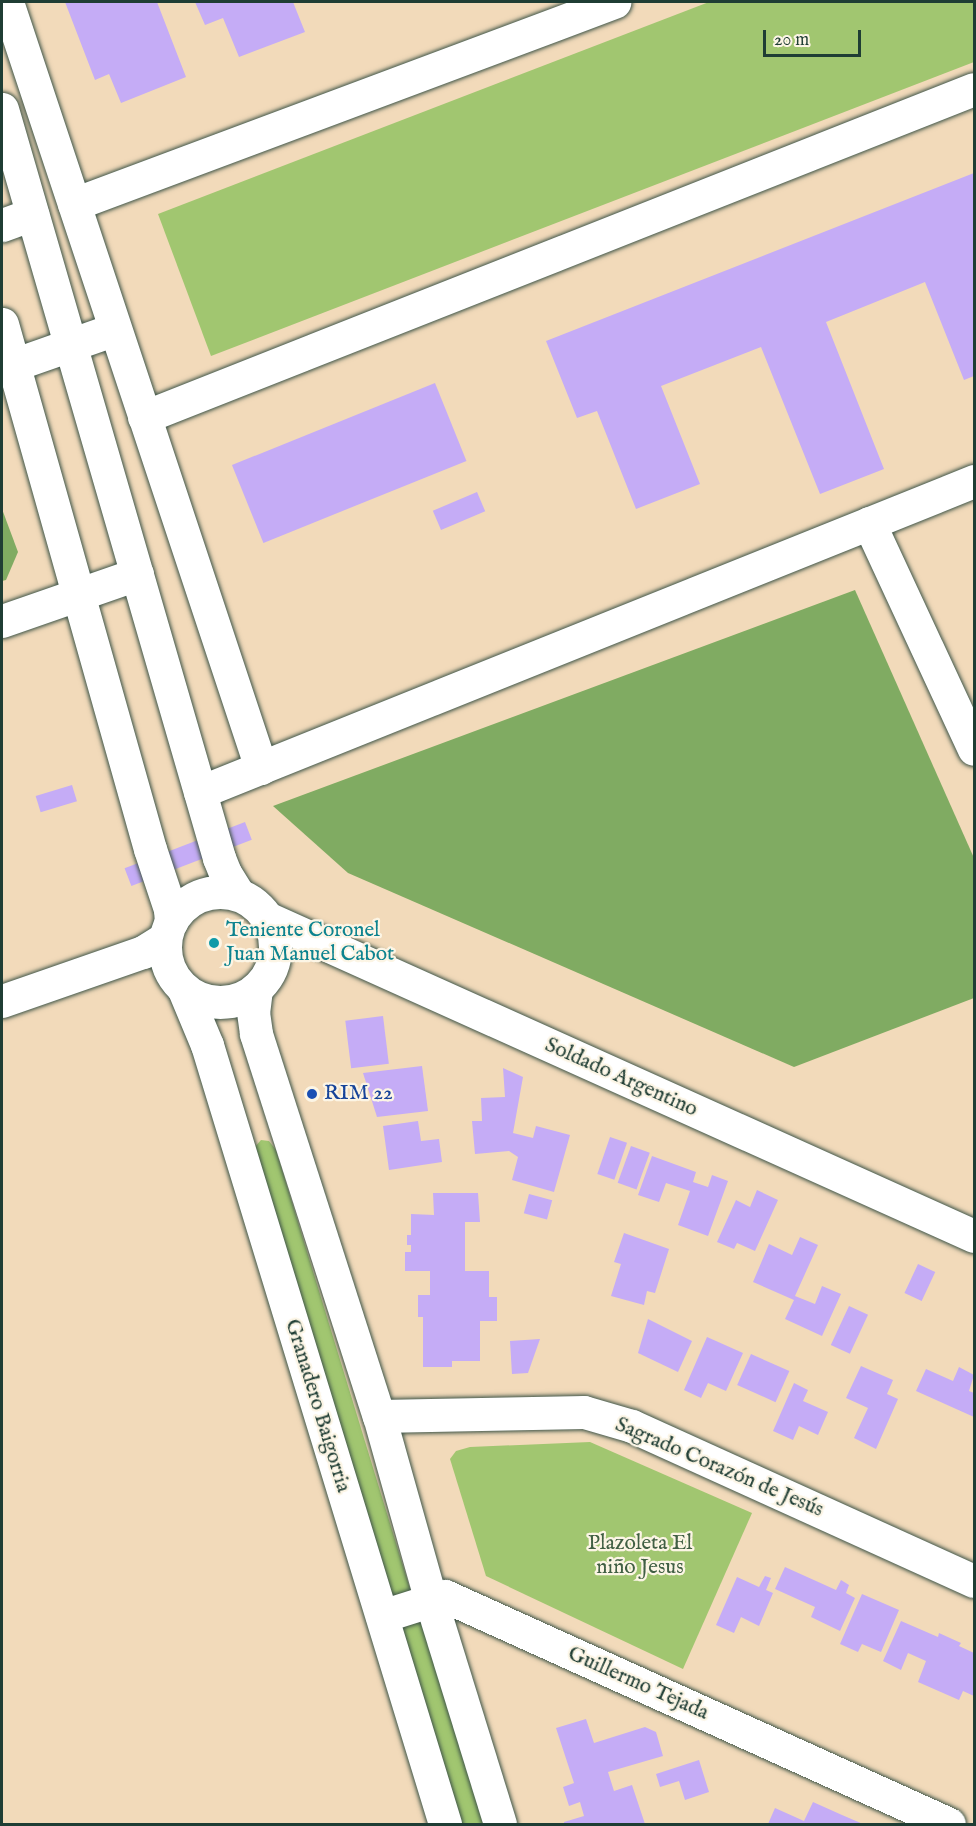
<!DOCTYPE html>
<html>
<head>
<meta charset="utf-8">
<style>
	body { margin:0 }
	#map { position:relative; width:976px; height:1826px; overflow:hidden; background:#f2daba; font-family:"IM FELL English",serif }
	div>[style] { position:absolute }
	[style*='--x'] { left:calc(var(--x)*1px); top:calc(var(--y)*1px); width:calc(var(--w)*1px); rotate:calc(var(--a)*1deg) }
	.green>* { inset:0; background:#a1c670 }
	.forest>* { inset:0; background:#80ab62 }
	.building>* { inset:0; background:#c5acf6; transform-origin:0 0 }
	.roads { filter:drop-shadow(0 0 2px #3f5548) drop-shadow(0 0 2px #3f5548) }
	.minor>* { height:33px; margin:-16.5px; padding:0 16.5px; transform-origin:16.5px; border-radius:16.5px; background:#fff }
	.minor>.ring { margin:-16.5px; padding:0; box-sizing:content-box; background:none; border:33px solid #fff; border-radius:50% }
	.dots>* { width:16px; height:16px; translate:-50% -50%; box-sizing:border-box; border:3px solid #fcf5e5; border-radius:50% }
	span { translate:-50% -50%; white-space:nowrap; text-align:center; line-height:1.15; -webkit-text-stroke:4.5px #fcf5e5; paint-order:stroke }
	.culture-label { font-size:21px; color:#0d838f }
	.left { translate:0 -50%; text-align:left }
	.street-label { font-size:21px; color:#1f3d34 }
	.transit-label { font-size:21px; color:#164399 }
	.park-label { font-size:21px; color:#405f43 }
	.frame { position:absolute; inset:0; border:3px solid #1f3d34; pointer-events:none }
	.scale { position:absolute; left:763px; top:30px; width:98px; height:27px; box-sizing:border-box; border:3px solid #1f3d34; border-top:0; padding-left:8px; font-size:18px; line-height:21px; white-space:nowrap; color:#1f3d34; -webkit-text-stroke:4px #fcf5e5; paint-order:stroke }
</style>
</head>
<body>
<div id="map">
	<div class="green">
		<div style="clip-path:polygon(709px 2px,974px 2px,974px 62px,211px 356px,158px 214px)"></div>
		<div style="clip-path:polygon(261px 1140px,269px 1141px,276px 1150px,411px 1592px,391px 1597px,253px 1149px)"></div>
		<div style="clip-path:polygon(590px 1442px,752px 1513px,683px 1669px,486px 1576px,450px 1459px,456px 1451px,470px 1447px)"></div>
		<div style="clip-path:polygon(402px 1620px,419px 1620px,422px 1623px,484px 1824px,459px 1824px,399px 1630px)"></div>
	</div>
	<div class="forest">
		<div style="clip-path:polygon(2px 509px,18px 552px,6px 580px,2px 581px)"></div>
		<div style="clip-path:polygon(855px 590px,974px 858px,974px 998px,794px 1067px,348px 873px,273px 806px)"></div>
	</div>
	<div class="building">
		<div style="clip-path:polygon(65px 2px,157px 2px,186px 77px,121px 103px,109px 74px,95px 80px)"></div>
		<div style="clip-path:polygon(195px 2px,293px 2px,305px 32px,239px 57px,223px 18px,205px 25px)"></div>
		<div style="clip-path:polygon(974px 173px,974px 376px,964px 380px,925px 282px,826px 322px,884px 469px,820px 494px,761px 347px,661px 386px,700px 484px,636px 509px,597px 411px,577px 418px,546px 341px)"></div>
		<div style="left:435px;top:383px;width:84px;height:219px;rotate:68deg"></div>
		<div style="left:477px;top:492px;width:21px;height:48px;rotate:67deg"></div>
		<div style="left:72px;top:785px;width:17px;height:38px;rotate:73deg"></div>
		<div style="left:245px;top:822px;width:19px;height:129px;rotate:69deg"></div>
		<div style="left:383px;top:1016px;width:48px;height:38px;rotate:83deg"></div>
		<div style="clip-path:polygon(422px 1066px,428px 1111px,377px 1117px,363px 1073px)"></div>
		<div style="clip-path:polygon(503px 1068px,523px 1077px,513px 1133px,533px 1138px,536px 1126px,570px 1135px,554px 1192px,512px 1180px,518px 1157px,509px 1151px,475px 1154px,472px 1121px,482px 1121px,481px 1098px,505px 1097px)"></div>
		<div style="clip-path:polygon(418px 1121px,421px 1141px,439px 1139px,442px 1162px,389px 1170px,383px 1126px)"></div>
		<div style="left:610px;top:1137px;width:18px;height:39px;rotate:19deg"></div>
		<div style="left:631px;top:1146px;width:20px;height:39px;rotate:20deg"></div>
		<div style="clip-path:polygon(652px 1156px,696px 1172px,693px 1182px,708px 1187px,712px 1175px,728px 1181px,708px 1236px,678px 1225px,690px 1191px,666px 1183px,659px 1202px,638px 1195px)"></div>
		<div style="clip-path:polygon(757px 1190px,778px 1200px,755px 1251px,737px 1243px,734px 1249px,717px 1242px,736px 1200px,750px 1207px)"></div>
		<div style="clip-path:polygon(433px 1193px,478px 1193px,480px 1222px,465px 1222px,465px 1271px,489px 1271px,489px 1297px,497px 1297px,497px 1321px,480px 1321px,480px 1361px,452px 1361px,452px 1367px,423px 1367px,423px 1317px,418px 1317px,418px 1295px,430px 1295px,430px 1271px,405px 1271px,405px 1252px,411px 1252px,411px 1245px,407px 1245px,407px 1235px,411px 1235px,411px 1214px,434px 1215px)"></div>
		<div style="left:529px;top:1194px;width:24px;height:20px;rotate:15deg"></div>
		<div style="clip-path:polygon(624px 1233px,669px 1249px,655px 1293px,647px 1291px,644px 1305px,611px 1296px,621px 1264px,614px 1262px)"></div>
		<div style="clip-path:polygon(800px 1237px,818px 1245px,795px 1296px,815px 1304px,822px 1286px,841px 1294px,822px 1336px,785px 1319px,794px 1300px,753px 1282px,769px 1244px,792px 1255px)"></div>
		<div style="left:918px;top:1264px;width:19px;height:32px;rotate:25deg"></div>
		<div style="left:849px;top:1306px;width:21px;height:43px;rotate:25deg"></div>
		<div style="clip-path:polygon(648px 1319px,692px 1341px,678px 1372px,638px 1353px)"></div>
		<div style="clip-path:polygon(707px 1337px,743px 1353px,726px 1391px,708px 1383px,701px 1398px,684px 1390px)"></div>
		<div style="clip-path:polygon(540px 1339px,528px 1373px,512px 1374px,510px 1341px)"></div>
		<div style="left:751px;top:1354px;width:42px;height:34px;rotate:24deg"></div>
		<div style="clip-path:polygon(861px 1366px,893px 1380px,887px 1394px,898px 1399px,876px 1449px,854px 1438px,868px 1408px,846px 1398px)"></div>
		<div style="clip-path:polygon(959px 1367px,974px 1375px,969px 1391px,974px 1393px,974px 1417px,916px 1391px,926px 1369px,953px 1381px)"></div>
		<div style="clip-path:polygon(794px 1383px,808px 1390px,803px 1401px,828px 1412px,818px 1435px,799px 1426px,793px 1440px,773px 1431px)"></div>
		<div style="clip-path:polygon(785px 1567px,836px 1590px,841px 1580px,849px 1585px,846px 1593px,855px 1598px,840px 1631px,811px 1617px,815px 1607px,775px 1589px)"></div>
		<div style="clip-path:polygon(765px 1576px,771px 1578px,766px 1590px,773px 1593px,759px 1626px,741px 1617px,734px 1633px,716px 1625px,737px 1577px,759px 1587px)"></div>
		<div style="clip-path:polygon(862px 1594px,899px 1610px,881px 1652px,862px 1644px,858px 1652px,840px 1644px)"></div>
		<div style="clip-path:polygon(901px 1621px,938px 1637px,939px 1633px,961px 1643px,959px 1646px,974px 1653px,974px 1696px,963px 1691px,959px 1700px,918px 1682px,926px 1661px,908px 1653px,901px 1670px,883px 1661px)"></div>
		<div style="clip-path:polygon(586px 1719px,594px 1743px,645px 1727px,656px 1732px,663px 1756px,608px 1772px,614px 1791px,632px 1785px,645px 1824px,564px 1824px,564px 1822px,584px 1816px,580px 1802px,569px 1806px,563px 1787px,574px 1783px,556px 1728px)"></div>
		<div style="clip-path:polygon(699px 1760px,709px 1792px,685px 1800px,679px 1781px,660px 1787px,656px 1774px)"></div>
		<div style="clip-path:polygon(813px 1802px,842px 1815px,863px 1824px,768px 1824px,775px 1808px,804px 1821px)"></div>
	</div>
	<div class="roads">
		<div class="minor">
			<div style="--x:7;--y:2;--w:807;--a:71.65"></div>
			<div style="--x:2;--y:109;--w:780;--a:73.84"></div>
			<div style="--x:219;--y:858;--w:16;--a:68"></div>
			<div style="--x:225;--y:873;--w:25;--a:58"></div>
			<div style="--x:74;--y:204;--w:577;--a:-20.51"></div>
			<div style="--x:2;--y:225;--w:32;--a:-20"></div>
			<div style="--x:2;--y:324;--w:545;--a:74.26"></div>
			<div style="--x:150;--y:849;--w:63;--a:71.6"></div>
			<div style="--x:170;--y:909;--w:13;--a:86"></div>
			<div style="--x:13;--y:365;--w:108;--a:-19.4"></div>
			<div style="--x:144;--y:417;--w:892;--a:-21.56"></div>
			<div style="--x:869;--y:523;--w:249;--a:65.1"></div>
			<div style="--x:2;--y:621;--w:143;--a:-19.2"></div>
			<div style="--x:200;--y:792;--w:834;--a:-21.89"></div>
			<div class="ring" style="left:165px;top:892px;width:77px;height:77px"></div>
			<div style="--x:267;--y:918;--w:775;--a:24.22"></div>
			<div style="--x:256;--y:989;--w:23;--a:97"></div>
			<div style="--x:253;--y:1012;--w:22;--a:82"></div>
			<div style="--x:256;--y:1034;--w:401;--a:72.2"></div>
			<div style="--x:379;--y:1416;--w:192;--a:74.3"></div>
			<div style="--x:431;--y:1601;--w:233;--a:72.8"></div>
			<div style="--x:184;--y:990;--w:60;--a:67.3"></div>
			<div style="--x:207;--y:1045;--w:815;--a:73.01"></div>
			<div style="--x:2;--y:1001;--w:149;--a:-19.2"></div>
			<div style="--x:143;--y:952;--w:26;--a:-32"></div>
			<div style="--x:379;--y:1416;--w:205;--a:-1.1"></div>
			<div style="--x:584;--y:1412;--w:50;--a:16.3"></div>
			<div style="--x:632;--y:1426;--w:375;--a:24.4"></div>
			<div style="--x:382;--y:1616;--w:66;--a:-17.6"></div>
			<div style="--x:445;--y:1596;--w:553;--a:24.34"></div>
		</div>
	</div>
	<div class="dots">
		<div style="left:214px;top:943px;background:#0f9aa8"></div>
		<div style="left:312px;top:1094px;background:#1a4fb4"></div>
	</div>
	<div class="culture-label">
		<span class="left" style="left:226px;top:943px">Teniente Coronel<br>Juan Manuel Cabot</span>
	</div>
	<div class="street-label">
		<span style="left:621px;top:1078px;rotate:24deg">Soldado Argentino</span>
		<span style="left:317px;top:1406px;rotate:73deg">Granadero Baigorria</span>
		<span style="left:719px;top:1468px;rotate:23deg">Sagrado Corazón de Jesús</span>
		<span style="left:638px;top:1684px;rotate:24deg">Guillermo Tejada</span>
	</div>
	<div class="transit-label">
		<span class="left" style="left:324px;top:1094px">RIM 22</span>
	</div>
	<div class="park-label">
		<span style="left:640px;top:1556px">Plazoleta El<br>niño Jesus</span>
	</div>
	<div class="frame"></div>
	<div class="scale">20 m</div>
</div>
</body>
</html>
